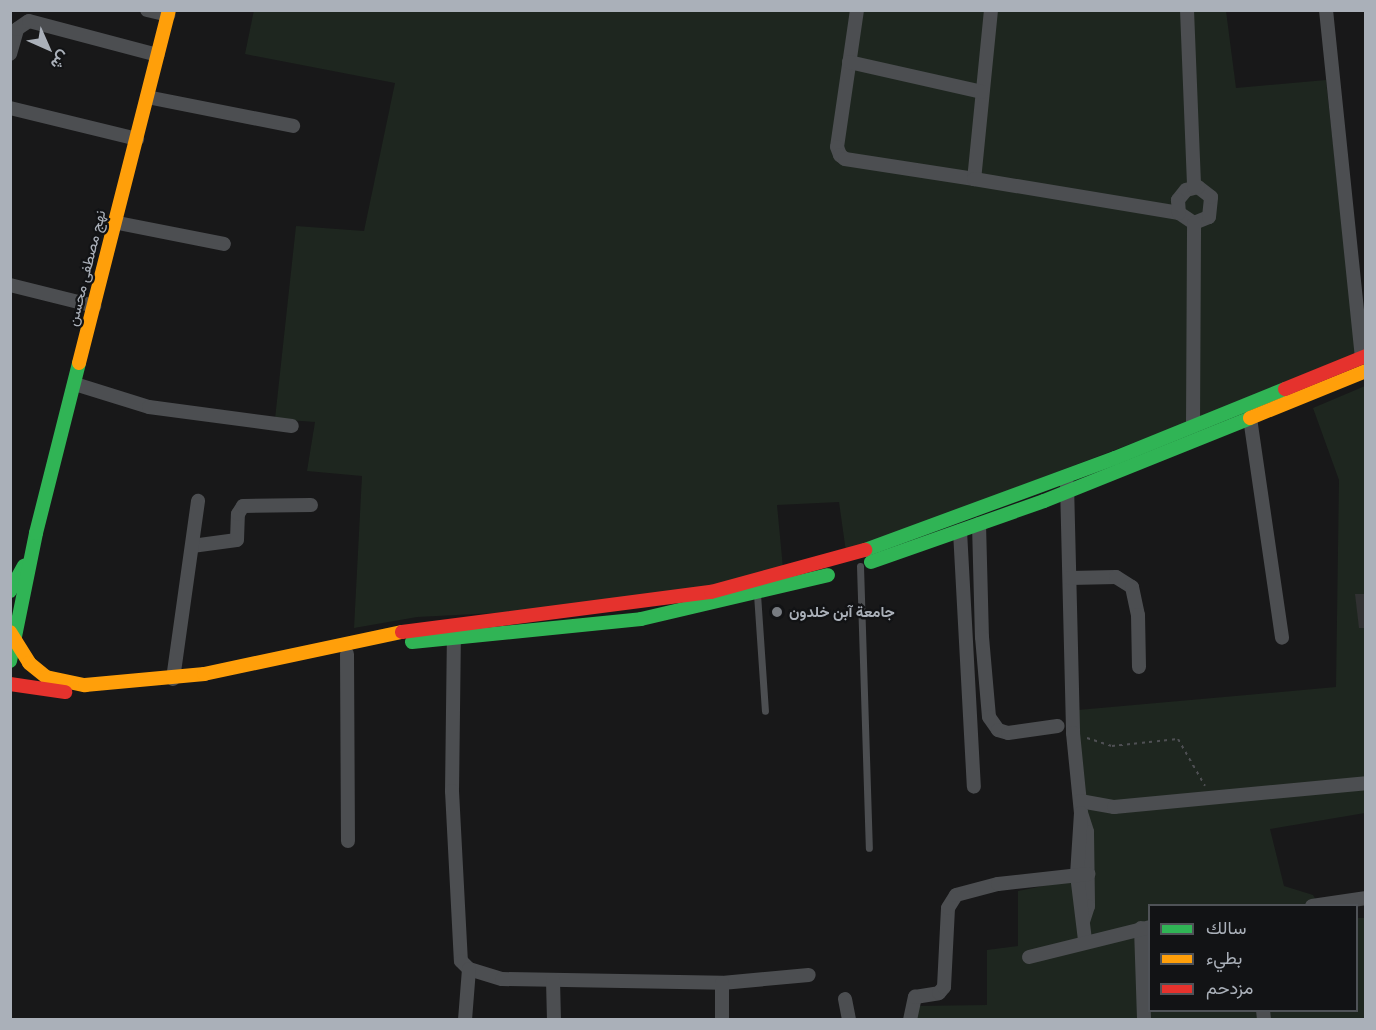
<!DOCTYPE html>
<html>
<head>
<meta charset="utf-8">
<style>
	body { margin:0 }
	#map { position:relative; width:1376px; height:1030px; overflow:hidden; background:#181819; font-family:"Archivo Narrow",Vazirmatn,sans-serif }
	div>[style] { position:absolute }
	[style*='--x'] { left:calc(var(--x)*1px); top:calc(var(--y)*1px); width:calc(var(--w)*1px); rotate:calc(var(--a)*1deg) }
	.green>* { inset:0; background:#1e261f }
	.building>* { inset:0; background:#313132 }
	.path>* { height:2px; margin-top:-1px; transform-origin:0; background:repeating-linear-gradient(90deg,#4e4f53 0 3px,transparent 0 7.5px) }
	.lane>* { height:7px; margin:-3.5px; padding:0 3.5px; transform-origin:3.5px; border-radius:3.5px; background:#4c4e51 }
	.street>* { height:14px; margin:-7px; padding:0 7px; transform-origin:7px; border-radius:7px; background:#4c4e51 }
	.fast>* { height:14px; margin:-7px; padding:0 7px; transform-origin:7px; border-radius:7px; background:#30b455 }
	.slow>* { height:14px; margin:-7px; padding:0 7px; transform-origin:7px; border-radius:7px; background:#ff9f0a }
	.jam>* { height:14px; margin:-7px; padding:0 7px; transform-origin:7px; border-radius:7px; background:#e5322d }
	.dots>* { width:16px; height:16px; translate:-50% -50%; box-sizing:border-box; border:3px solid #121315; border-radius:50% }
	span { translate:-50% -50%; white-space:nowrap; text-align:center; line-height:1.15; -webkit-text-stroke:4.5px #121315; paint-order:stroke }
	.street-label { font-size:15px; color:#aab0b9 }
	.poi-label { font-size:15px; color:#aab0b9; font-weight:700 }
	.left { translate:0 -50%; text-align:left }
	.frame { position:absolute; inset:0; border:12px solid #aab0b9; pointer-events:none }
	.legend { position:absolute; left:1148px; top:904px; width:210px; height:108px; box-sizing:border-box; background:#121315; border:2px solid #4f5257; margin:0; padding:8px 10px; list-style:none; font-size:18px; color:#aab0b9 }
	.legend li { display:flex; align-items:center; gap:12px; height:30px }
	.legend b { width:30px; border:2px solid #4f5257 }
	.north { position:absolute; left:18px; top:18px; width:60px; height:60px; -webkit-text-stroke:4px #121315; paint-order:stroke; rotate:135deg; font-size:16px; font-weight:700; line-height:24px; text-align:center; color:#aab0b9 }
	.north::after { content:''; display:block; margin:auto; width:21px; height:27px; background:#aab0b9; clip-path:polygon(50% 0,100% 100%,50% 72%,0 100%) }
</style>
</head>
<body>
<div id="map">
	<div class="green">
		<div style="clip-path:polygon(254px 10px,1226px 11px,1236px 88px,1326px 80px,1356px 353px,1170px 429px,846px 552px,839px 502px,777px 505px,783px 568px,658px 599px,553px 610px,417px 617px,354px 628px,362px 476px,307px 471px,315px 422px,275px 419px,296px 226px,364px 231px,395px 83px,245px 54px)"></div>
		<div style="clip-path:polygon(1365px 386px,1365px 813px,1270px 829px,1284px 886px,1313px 895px,1319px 905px,1150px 906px,1150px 1010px,1356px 1010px,1357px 918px,1365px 918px,1365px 1019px,916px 1020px,916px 1006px,987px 1005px,987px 950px,1018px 946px,1018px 891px,1058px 883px,1077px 868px,1078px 710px,1336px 687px,1339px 480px,1313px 408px)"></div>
	</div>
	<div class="building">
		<div style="clip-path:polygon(1355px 594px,1365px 594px,1365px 628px,1359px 628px)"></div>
	</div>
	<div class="path">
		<div style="--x:1087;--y:738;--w:26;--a:18"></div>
		<div style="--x:1112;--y:746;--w:66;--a:-6.1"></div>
		<div style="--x:1178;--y:739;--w:54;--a:60.1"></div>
	</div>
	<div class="lane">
		<div style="--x:860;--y:566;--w:282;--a:88.2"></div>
		<div style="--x:757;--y:594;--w:117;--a:86.1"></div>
	</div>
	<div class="street">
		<div style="--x:147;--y:10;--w:22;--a:13"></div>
		<div style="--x:857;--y:10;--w:138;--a:98.3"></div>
		<div style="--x:837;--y:147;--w:9;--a:69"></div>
		<div style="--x:840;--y:155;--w:6;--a:39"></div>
		<div style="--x:845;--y:159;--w:131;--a:8.8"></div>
		<div style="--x:991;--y:10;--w:170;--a:95.7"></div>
		<div style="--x:974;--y:179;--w:208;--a:9.4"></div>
		<div style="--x:1179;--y:213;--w:18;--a:34"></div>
		<div style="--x:1194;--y:223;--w:16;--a:-22"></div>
		<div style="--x:1209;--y:217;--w:20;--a:-84"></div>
		<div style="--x:1211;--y:197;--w:16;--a:-142"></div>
		<div style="--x:1198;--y:187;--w:12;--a:166"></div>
		<div style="--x:1186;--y:190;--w:13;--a:129"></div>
		<div style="--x:1178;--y:200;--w:13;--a:86"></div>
		<div style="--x:1187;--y:10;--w:177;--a:87.7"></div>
		<div style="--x:1326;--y:10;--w:349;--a:84.1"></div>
		<div style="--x:10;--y:54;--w:26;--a:-74"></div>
		<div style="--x:17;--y:29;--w:14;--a:-34"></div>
		<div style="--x:29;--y:21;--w:133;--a:14.8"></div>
		<div style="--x:849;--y:62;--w:136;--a:12.7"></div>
		<div style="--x:147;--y:97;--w:149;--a:11.2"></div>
		<div style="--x:10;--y:108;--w:131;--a:13.7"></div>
		<div style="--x:113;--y:222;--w:113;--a:11.2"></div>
		<div style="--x:10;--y:285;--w:87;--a:14"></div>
		<div style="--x:75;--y:384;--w:77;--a:17.3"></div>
		<div style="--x:149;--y:407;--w:144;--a:7.6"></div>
		<div style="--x:1250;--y:418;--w:222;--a:81.7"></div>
		<div style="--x:1193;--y:426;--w:203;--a:-89.7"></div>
		<div style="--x:1067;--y:484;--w:249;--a:88.6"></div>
		<div style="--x:1073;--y:733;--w:80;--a:84.3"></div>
		<div style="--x:1081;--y:813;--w:20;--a:72"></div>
		<div style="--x:1087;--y:832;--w:74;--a:89.2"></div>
		<div style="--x:1088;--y:906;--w:16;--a:108"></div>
		<div style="--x:979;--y:524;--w:113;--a:88.5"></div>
		<div style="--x:982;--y:637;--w:80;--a:85"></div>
		<div style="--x:989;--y:717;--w:16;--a:55"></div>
		<div style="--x:998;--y:730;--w:10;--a:17"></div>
		<div style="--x:1008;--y:733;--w:50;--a:-8"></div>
		<div style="--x:960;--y:531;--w:256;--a:86.9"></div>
		<div style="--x:192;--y:546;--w:45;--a:-7.6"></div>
		<div style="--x:237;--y:540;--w:26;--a:-88"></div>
		<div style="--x:238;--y:514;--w:9;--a:-58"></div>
		<div style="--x:243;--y:506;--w:68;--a:-0.8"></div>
		<div style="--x:1070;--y:578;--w:46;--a:-1.2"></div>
		<div style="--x:1116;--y:577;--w:19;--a:32"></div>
		<div style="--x:1132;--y:587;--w:29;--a:78"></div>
		<div style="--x:1138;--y:615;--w:52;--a:88.9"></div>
		<div style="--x:454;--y:629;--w:162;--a:90.7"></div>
		<div style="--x:452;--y:791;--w:170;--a:87"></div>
		<div style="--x:461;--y:961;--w:11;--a:45"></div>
		<div style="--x:469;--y:969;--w:34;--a:17"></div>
		<div style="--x:502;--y:979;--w:220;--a:1"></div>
		<div style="--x:722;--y:983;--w:87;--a:-5.3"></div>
		<div style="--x:347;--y:654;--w:187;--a:89.7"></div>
		<div style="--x:173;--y:679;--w:180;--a:-82"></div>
		<div style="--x:1080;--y:801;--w:35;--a:10"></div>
		<div style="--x:1114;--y:807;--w:253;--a:-5.4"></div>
		<div style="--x:1081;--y:813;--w:62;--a:93.7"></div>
		<div style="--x:1077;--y:875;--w:65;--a:83"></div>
		<div style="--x:1312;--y:906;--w:55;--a:-8.4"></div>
		<div style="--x:1141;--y:928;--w:92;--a:88.1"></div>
		<div style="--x:1029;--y:957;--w:125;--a:-13.9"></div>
		<div style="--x:553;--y:980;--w:40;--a:88.6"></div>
		<div style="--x:722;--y:983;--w:37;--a:90"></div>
		<div style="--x:845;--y:999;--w:21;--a:79"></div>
		<div style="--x:1263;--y:1010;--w:10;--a:84"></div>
		<div style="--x:465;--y:1020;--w:51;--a:-85.5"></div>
		<div style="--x:910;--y:1020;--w:24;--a:-78"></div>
		<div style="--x:915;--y:997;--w:24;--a:-9"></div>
		<div style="--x:939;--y:993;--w:8;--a:-50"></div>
		<div style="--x:944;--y:987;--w:79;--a:-87.1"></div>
		<div style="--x:948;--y:908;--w:15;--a:-58"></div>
		<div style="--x:956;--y:895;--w:43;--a:-14.7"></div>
		<div style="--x:998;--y:884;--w:91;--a:-6.3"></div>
	</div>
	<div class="fast">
		<div style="--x:865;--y:550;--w:266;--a:-20.2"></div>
		<div style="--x:1115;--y:458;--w:183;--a:-22.1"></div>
		<div style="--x:871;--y:562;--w:183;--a:-19.4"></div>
		<div style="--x:1044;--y:501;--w:222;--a:-21.9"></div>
		<div style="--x:10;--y:591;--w:29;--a:-61"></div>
		<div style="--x:412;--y:642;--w:230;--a:-5.7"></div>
		<div style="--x:641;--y:619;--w:192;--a:-13.2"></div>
		<div style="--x:10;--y:661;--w:131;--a:-78.5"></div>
		<div style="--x:36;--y:533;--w:175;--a:-75.8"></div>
	</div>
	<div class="slow">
		<div style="--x:79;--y:363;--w:364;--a:-75.7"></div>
		<div style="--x:1250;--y:418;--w:125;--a:-22.1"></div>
		<div style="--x:10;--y:632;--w:36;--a:58"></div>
		<div style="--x:29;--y:663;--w:22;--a:39"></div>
		<div style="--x:46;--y:677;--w:40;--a:12"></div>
		<div style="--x:85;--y:685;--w:120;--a:-5.3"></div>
		<div style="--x:204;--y:674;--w:202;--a:-12"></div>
	</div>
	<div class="jam">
		<div style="--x:1285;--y:389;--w:87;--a:-22.2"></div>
		<div style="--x:402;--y:632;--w:312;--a:-7.4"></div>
		<div style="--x:711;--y:592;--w:160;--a:-15.3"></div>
		<div style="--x:10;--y:684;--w:56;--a:8.3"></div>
	</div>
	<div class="dots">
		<div style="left:777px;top:612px;background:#777b81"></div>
	</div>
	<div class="street-label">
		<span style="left:86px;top:268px;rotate:-76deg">نهج مصطفى محسن</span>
	</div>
	<div class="poi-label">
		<span class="left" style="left:789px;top:612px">جامعة آبن خلدون</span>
	</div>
	<div class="frame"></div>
	<ul class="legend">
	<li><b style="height:8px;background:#30b455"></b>سالك</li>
	<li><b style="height:8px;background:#ff9f0a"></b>بطيء</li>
	<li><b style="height:8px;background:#e5322d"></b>مزدحم</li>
	</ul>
	<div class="north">ش</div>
</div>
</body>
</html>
